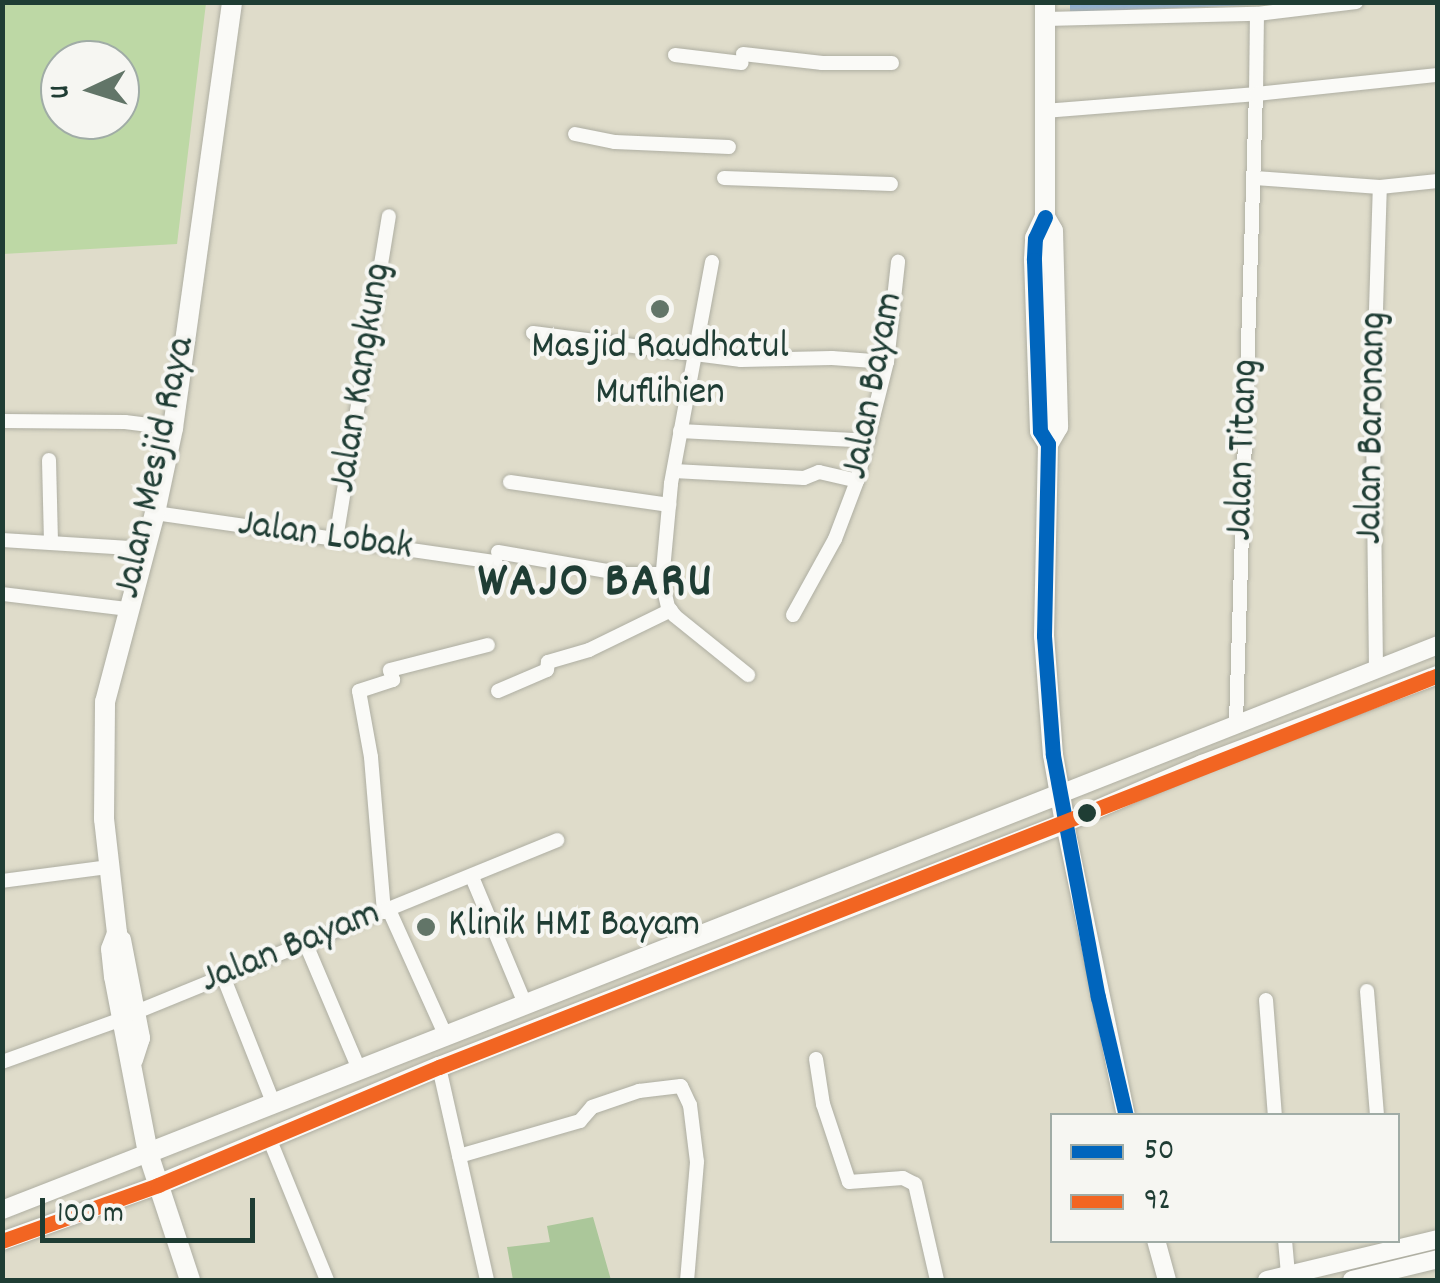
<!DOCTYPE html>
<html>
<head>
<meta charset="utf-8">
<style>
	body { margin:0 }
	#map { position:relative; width:1440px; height:1283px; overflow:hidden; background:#dfdcca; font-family:Dekko,sans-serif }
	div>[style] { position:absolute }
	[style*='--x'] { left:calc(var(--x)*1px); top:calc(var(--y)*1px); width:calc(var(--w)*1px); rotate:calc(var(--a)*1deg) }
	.green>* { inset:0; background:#bdd8a5 }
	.forest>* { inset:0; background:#abc79a }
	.water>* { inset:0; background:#91b1d4 }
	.roads { filter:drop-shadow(0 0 2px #aeaea2) drop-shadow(0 0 2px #aeaea2) }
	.minor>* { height:14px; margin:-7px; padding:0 7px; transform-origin:7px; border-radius:7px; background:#fafaf7 }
	.major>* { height:18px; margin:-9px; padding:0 9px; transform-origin:9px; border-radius:9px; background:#fafaf7 }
	.highway>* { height:20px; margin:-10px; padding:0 10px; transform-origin:10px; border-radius:10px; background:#fafaf7 }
	.bus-1>* { height:15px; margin:-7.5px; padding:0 7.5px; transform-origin:7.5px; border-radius:7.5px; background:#0065bd }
	.bus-2>* { height:15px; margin:-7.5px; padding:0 7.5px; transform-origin:7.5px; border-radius:7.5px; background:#f26522 }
	.dots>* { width:28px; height:28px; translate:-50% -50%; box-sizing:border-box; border:5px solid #f6f6f2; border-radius:50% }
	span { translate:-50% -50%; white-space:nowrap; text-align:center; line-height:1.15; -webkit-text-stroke:8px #f6f6f2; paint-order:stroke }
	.poi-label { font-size:40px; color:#1f3d34 }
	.left { translate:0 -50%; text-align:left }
	.street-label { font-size:40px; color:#1f3d34 }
	.district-label { font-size:50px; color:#1f3d34; font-weight:700; letter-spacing:2.5px }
	.frame { position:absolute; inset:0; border:5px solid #1f3d34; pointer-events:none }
	.legend { position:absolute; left:1050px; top:1113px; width:350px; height:130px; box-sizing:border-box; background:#f6f6f2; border:2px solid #a0aca6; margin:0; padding:12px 18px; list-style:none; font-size:30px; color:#1f3d34 }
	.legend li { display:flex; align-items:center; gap:20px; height:50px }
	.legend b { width:50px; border:2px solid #a0aca6 }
	.north { position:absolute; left:40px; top:40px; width:100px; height:100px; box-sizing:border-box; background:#f6f6f2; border:2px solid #a0aca6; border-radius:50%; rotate:266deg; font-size:28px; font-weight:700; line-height:40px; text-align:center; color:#1f3d34 }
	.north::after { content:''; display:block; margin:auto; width:35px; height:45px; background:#627568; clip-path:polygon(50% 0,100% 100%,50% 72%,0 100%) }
	.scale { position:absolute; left:40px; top:1198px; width:215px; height:45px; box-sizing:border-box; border:5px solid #1f3d34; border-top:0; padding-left:12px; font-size:30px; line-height:35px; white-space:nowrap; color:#1f3d34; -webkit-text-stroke:8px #f6f6f2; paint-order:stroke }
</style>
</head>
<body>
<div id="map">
	<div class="green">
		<div style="clip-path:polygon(evenodd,3px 2px,206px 3px,177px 244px,3px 254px,3px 2px,60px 60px,120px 60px,120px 120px,60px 120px,60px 60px)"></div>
	</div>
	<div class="forest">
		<div style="clip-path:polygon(593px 1217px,611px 1280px,513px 1280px,507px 1247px,550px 1242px,547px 1226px)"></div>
	</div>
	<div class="water">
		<div style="clip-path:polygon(1070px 3px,1307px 3px,1070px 12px)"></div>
	</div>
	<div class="roads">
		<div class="minor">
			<div style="--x:1046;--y:19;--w:211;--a:-1.4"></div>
			<div style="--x:1257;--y:14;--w:100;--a:-6.9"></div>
			<div style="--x:743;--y:54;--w:80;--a:6.5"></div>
			<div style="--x:822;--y:63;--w:70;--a:0"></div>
			<div style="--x:675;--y:55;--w:67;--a:6.8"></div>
			<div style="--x:1045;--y:111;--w:212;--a:-4.6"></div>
			<div style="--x:1256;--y:94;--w:80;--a:-89.3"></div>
			<div style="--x:575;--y:134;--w:41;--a:11.3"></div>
			<div style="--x:615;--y:142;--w:114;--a:2.5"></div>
			<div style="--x:724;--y:178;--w:167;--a:2.1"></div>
			<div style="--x:1255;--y:178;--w:125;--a:4.1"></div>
			<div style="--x:1380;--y:187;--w:58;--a:-5.9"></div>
			<div style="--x:712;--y:262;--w:226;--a:100.5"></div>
			<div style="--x:671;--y:484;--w:97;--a:95.3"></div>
			<div style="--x:662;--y:581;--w:27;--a:77"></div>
			<div style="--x:668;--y:607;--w:11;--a:52"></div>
			<div style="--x:675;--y:616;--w:94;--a:38.9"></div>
			<div style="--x:533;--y:333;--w:210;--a:7.4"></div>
			<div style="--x:741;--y:360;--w:91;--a:-1.3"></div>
			<div style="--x:832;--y:358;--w:55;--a:4.2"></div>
			<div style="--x:2;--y:421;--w:123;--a:0.5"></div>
			<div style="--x:125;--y:422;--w:48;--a:7.1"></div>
			<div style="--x:680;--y:431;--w:188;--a:3"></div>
			<div style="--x:49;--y:460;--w:83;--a:88.6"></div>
			<div style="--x:674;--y:471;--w:130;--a:3.1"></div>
			<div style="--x:804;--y:478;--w:16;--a:-22"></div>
			<div style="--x:819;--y:472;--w:39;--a:13"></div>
			<div style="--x:510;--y:482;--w:161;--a:8.2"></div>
			<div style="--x:155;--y:513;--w:344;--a:8.2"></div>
			<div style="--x:336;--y:539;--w:327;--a:-80.7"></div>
			<div style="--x:2;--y:540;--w:144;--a:3.6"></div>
			<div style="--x:498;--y:552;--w:128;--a:9.9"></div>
			<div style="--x:624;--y:574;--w:38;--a:0"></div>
			<div style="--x:2;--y:594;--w:127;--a:6.8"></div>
			<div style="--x:793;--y:615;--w:87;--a:-61.1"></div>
			<div style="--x:835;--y:539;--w:62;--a:-69.2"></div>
			<div style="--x:857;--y:481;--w:123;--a:-75.9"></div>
			<div style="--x:887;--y:362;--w:101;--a:-83.7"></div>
			<div style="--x:1376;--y:668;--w:263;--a:-90.7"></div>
			<div style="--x:1373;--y:405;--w:218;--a:-88.2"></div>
			<div style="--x:498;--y:691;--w:53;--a:-23.2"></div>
			<div style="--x:547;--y:670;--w:8;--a:-83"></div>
			<div style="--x:548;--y:662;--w:43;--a:-16.3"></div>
			<div style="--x:589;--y:650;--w:91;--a:-26"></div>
			<div style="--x:1236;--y:722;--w:628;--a:-88.18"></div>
			<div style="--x:1256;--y:94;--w:183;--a:-6"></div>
			<div style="--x:472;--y:877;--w:140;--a:67.3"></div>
			<div style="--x:2;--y:881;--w:107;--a:-7.5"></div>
			<div style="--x:389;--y:910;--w:138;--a:65.7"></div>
			<div style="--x:384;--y:912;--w:156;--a:-94.8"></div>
			<div style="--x:371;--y:757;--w:67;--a:-100.3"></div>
			<div style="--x:359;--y:691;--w:36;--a:-18"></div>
			<div style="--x:393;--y:680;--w:10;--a:-107"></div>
			<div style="--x:390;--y:670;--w:101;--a:-14.3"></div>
			<div style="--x:305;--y:942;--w:138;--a:67"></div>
			<div style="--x:223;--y:976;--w:136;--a:68.4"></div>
			<div style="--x:1367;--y:991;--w:125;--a:85.4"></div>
			<div style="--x:1266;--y:1000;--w:116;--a:85.6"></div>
			<div style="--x:136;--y:1012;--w:455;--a:-22.2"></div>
			<div style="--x:816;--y:1059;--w:46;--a:81.2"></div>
			<div style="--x:823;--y:1104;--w:82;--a:71.6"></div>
			<div style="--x:849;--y:1182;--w:54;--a:-4.2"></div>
			<div style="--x:903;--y:1178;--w:13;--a:27"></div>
			<div style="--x:915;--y:1184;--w:98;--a:77.1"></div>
			<div style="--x:2;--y:1062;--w:127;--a:-19.7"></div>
			<div style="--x:439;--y:1067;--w:218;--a:77.3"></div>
			<div style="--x:269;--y:1138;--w:153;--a:67.8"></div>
			<div style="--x:459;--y:1156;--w:126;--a:-16.1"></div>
			<div style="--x:580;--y:1121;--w:18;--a:-49"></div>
			<div style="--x:592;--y:1107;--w:50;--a:-18.8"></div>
			<div style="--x:639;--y:1091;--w:42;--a:-6.8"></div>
			<div style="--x:681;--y:1086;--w:21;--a:65"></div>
			<div style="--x:690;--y:1105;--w:57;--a:83"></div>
			<div style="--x:697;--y:1162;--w:118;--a:94.8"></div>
			<div style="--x:1285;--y:1240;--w:35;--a:85"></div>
		</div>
		<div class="major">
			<div style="--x:1060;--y:794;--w:406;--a:-21.5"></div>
			<div style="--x:1126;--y:1116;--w:299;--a:-101.8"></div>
			<div style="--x:1065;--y:823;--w:149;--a:-23.3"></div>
			<div style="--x:1202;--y:764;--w:252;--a:-20.7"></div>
			<div style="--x:2;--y:1210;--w:157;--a:-21.3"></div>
			<div style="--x:1156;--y:1240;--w:41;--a:74.6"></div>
			<div style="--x:2;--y:1241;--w:166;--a:-19.7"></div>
			<div style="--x:1267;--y:1280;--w:176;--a:-13.5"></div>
			<div style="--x:1352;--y:1280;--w:89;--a:-13.7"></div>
		</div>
		<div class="highway">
			<div style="--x:1045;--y:2;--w:215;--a:90"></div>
			<div style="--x:1045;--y:217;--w:16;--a:60"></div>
			<div style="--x:1053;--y:231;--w:196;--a:88.5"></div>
			<div style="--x:1058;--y:427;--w:20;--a:120"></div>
			<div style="--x:121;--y:940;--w:100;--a:79"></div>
			<div style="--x:140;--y:1038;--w:23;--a:108"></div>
			<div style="--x:148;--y:1153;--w:980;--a:-21.49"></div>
			<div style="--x:158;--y:1185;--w:305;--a:-22.8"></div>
			<div style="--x:439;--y:1067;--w:672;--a:-21.29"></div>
			<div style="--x:1065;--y:823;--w:69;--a:-100"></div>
			<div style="--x:1053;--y:755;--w:119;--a:-94.3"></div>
			<div style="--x:1044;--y:636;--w:192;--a:-88.8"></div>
			<div style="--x:1048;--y:444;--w:15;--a:-122"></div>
			<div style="--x:1040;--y:431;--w:171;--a:-92"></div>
			<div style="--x:1034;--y:260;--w:22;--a:-87"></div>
			<div style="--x:1035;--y:238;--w:23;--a:-65"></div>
			<div style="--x:190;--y:1280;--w:134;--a:-108.3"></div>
			<div style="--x:148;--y:1153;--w:179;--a:-100.9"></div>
			<div style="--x:114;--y:977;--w:28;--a:-96"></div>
			<div style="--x:111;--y:949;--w:17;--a:-69"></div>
			<div style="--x:117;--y:933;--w:115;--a:-96.5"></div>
			<div style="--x:104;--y:819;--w:117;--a:-89.5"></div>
			<div style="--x:105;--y:702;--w:196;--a:-75.2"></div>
			<div style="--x:155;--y:513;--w:87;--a:-78"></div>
			<div style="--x:173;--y:428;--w:430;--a:-82.1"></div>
		</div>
	</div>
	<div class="bus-1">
		<div style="--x:1045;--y:217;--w:23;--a:115"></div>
		<div style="--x:1035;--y:238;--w:22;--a:93"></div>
		<div style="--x:1034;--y:260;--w:171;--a:88"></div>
		<div style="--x:1040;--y:431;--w:15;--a:58"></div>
		<div style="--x:1048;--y:444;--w:192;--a:91.2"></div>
		<div style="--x:1044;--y:636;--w:119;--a:85.7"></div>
		<div style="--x:1053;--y:755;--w:246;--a:79.5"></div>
		<div style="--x:1098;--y:997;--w:122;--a:76.8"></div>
	</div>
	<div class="bus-2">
		<div style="--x:2;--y:1241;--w:166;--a:-19.7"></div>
		<div style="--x:158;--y:1185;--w:305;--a:-22.8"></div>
		<div style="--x:439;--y:1067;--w:1073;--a:-21.42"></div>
	</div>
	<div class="dots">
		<div style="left:660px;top:309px;background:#627568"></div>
		<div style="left:1087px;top:813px;background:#1f3d34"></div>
		<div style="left:426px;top:927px;background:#627568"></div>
	</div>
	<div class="poi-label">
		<span style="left:660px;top:372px">Masjid Raudhatul<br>Muflihien</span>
		<span class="left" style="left:448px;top:927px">Klinik HMI Bayam</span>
	</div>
	<div class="street-label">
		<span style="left:363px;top:378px;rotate:-81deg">Jalan Kangkung</span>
		<span style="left:875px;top:386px;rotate:-79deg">Jalan Bayam</span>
		<span style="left:1374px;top:428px;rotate:-89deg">Jalan Baronang</span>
		<span style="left:1245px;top:450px;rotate:-88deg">Jalan Titang</span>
		<span style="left:157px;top:468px;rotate:-78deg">Jalan Mesjid Raya</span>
		<span style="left:325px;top:538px;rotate:8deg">Jalan Lobak</span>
		<span style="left:291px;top:949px;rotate:-22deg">Jalan Bayam</span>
	</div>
	<div class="district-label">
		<span style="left:596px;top:585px">WAJO BARU</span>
	</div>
	<div class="frame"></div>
	<ul class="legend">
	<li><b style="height:12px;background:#0065bd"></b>50</li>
	<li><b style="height:12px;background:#f26522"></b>92</li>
	</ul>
	<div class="north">U</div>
	<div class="scale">100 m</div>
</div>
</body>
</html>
